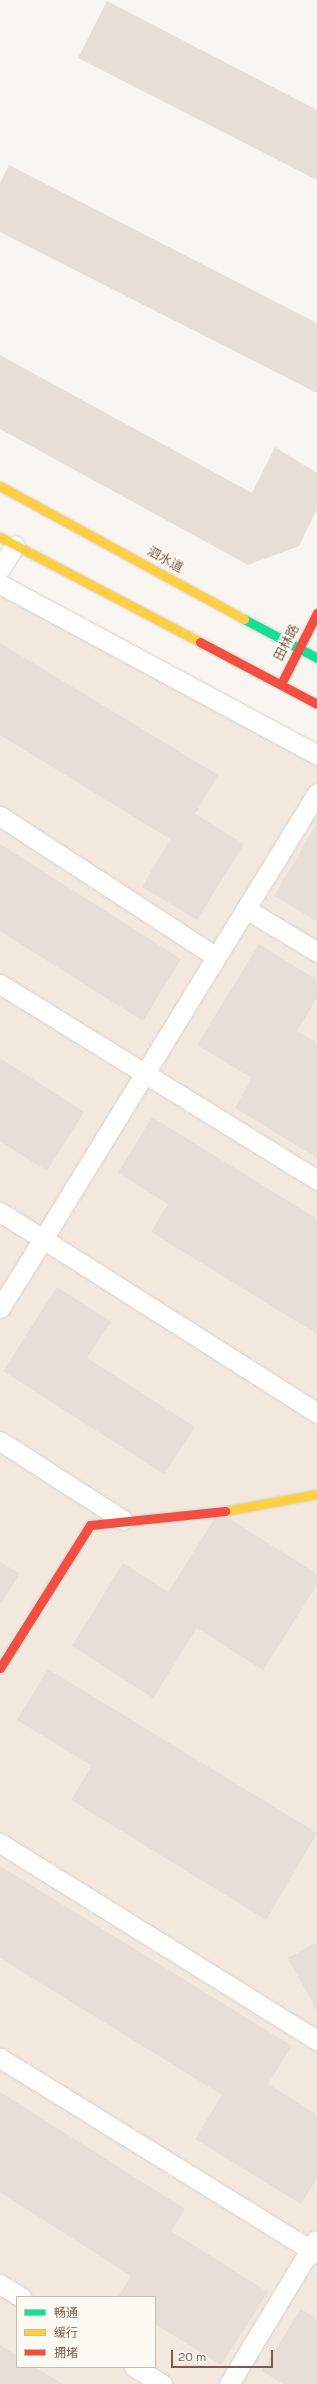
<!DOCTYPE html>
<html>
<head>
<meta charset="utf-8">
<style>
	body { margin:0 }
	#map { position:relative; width:317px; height:2384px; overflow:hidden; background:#f9f5f0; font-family:"Space Grotesk","Noto Sans SC",sans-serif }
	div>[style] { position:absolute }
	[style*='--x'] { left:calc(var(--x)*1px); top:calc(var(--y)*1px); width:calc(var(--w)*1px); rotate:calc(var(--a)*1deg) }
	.residential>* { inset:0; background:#f2e8de }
	.building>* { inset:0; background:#e6ded7 }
	.roads { filter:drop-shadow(0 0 1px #d7d1cb) drop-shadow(0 0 1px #d7d1cb) }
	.lane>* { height:19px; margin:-9.5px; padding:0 9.5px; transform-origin:9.5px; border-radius:9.5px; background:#fefefd }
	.fast>* { height:9px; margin:-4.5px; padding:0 4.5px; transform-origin:4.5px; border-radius:4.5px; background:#16e098 }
	.slow>* { height:9px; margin:-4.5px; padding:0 4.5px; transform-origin:4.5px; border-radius:4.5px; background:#ffcf43 }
	.jam>* { height:9px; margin:-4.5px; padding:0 4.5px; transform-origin:4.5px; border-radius:4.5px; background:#f24e42 }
	span { translate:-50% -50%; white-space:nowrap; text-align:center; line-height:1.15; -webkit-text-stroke:4px #fffaf3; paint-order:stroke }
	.street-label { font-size:13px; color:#7a5c4d }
	.legend { position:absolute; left:16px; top:2296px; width:140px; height:72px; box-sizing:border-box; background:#fffaf3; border:1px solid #cabbb1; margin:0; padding:5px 7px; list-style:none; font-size:12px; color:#7a5c4d }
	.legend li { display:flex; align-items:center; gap:8px; height:20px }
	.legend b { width:20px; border:1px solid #cabbb1 }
	.scale { position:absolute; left:171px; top:2350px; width:102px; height:18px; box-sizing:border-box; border:2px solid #7a5c4d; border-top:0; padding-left:5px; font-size:12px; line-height:14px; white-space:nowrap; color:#7a5c4d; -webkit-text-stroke:3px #fffaf3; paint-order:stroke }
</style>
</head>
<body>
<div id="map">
	<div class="residential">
		<div style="clip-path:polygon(evenodd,0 579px,317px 763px,317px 2384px,0 2384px,0 579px,17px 2297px,155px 2297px,155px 2367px,17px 2367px,17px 2297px)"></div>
	</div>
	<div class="building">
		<div style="clip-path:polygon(107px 1px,317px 110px,317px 180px,78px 58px)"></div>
		<div style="clip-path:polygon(9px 165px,317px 323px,317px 393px,0 232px,0 183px)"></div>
		<div style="clip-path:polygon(0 355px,252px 493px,275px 447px,317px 473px,317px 509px,299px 546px,248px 565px,0 429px)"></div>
		<div style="clip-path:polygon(0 643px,218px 775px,195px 814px,244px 844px,197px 920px,142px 887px,170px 839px,0 735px)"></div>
		<div style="clip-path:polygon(317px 823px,317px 921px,274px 896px)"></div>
		<div style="clip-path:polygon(0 844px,181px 959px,143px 1021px,0 931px)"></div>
		<div style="clip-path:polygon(259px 944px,317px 980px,317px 998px,297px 1031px,317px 1043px,317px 1158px,235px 1108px,252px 1078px,197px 1045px)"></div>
		<div style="clip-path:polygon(0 1058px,84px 1112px,47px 1171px,0 1141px)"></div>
		<div style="clip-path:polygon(152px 1117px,317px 1219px,317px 1334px,151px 1232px,168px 1204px,118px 1173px)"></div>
		<div style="clip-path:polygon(57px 1287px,111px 1322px,87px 1358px,195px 1427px,164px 1474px,3px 1371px)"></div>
		<div style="clip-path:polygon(219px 1512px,317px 1574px,317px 1585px,263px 1670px,197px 1628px,153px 1698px,72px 1646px,123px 1563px,168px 1592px)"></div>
		<div style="clip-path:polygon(0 1562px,20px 1574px,0 1605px)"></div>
		<div style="clip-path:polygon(48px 1669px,317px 1833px,266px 1920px,71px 1800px,92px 1766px,17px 1720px)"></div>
		<div style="clip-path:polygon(0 1866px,292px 2046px,268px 2084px,317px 2115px,317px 2178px,301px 2204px,195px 2139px,222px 2095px,0 1958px)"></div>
		<div style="clip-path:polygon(317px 1942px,317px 2011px,288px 1958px)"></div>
		<div style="clip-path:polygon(0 2092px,185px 2209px,171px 2231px,268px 2292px,221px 2365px,155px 2324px,155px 2297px,118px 2297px,131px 2276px,0 2192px)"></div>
		<div style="clip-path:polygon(301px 2309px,317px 2319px,317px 2384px,283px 2384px,262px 2371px)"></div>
		<div style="clip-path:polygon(0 2345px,17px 2356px,17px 2367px,35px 2367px,63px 2384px,0 2384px)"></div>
	</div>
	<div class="roads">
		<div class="lane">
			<div style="--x:0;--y:569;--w:28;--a:-58"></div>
			<div style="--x:0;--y:584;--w:360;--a:28.3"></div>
			<div style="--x:317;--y:793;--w:523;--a:121.56"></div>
			<div style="--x:43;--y:1239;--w:325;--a:32.4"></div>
			<div style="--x:0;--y:816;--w:258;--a:33.1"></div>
			<div style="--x:246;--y:909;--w:83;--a:31.2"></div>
			<div style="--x:0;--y:984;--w:373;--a:31.7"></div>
			<div style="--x:0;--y:1212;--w:51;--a:32.1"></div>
			<div style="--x:43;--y:1239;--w:81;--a:121.9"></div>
			<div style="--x:0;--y:1441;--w:146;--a:32.7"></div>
			<div style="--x:0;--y:1843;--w:373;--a:31.9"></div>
			<div style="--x:0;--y:2058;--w:373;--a:31.7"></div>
			<div style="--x:0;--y:2284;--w:25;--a:32"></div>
			<div style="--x:134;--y:2367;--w:33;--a:31"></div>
			<div style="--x:229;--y:2384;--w:168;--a:-58.9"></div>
		</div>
		<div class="fast">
			<div style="--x:244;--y:619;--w:83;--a:28.1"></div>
		</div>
		<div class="slow">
			<div style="--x:0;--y:486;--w:278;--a:28.6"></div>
			<div style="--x:0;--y:537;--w:226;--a:27.7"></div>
			<div style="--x:225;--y:1511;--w:94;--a:-10.5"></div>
		</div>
		<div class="jam">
			<div style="--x:200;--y:642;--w:132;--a:27.9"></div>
			<div style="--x:281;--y:684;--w:80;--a:-63.1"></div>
			<div style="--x:0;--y:1668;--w:169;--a:-57.8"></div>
			<div style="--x:90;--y:1525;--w:136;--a:-5.9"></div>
		</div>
	</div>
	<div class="street-label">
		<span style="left:165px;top:560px;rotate:29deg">泗水道</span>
		<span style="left:287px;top:643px;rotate:-63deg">田林路</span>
	</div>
	<ul class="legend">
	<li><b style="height:5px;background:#16e098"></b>畅通</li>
	<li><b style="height:5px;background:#ffcf43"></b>缓行</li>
	<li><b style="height:5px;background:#f24e42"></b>拥堵</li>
	</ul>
	<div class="scale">20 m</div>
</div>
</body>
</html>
